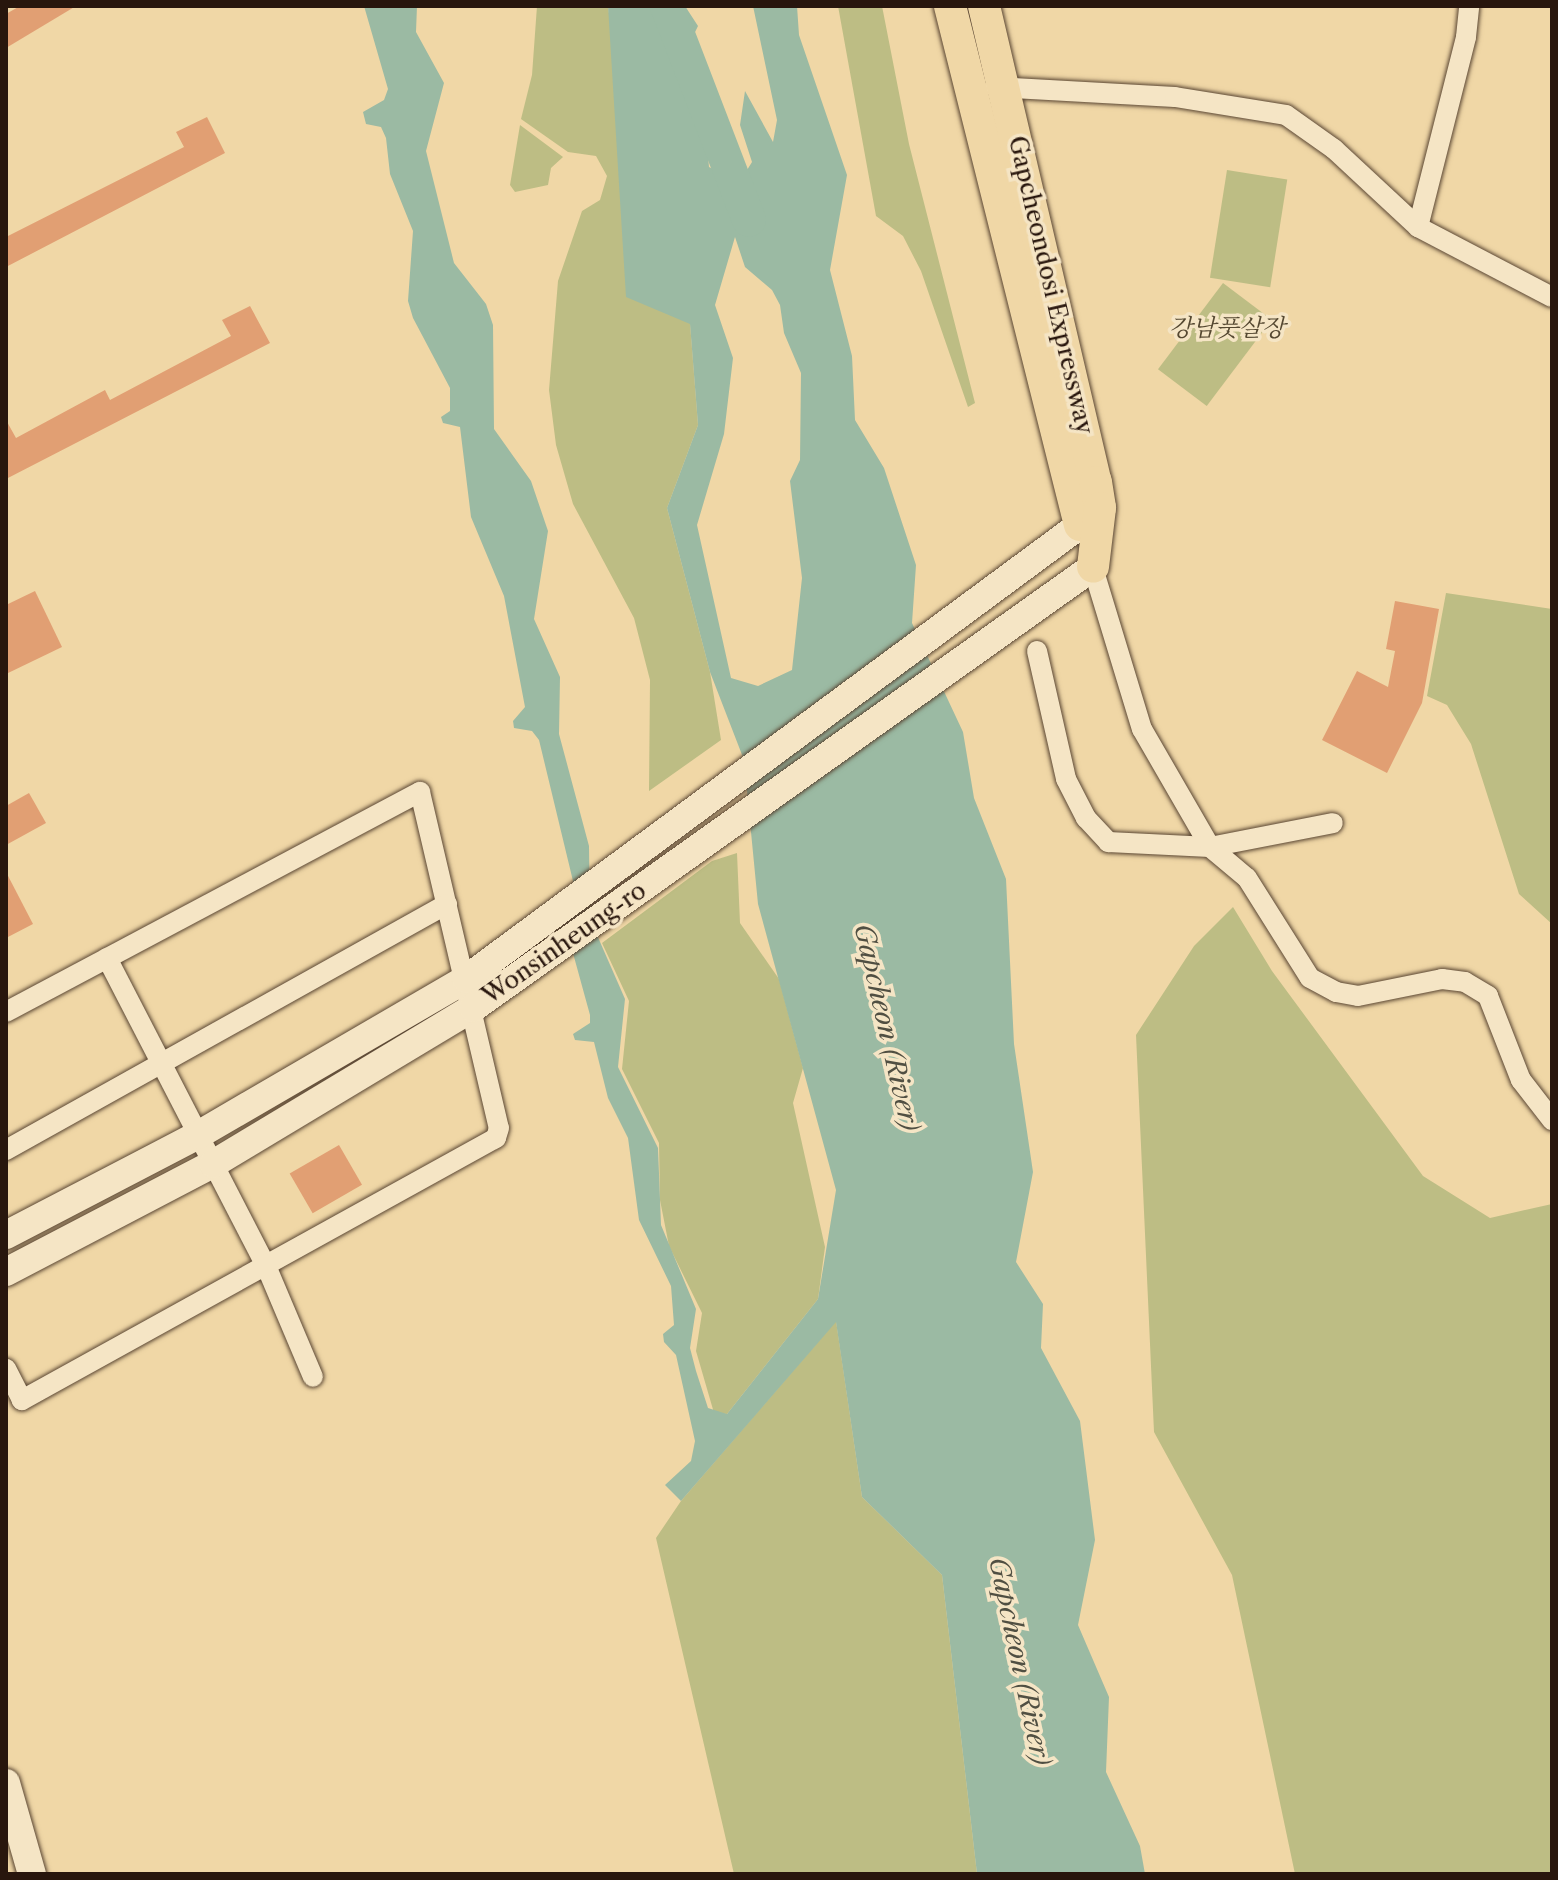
<!DOCTYPE html>
<html>
<head>
<meta charset="utf-8">
<style>
	body { margin:0 }
	#map { position:relative; width:1558px; height:1880px; overflow:hidden; background:#f0d7a6; font-family:"Libre Caslon Text","Noto Serif KR",serif }
	div>[style] { position:absolute }
	[style*='--x'] { left:calc(var(--x)*1px); top:calc(var(--y)*1px); width:calc(var(--w)*1px); rotate:calc(var(--a)*1deg) }
	.green>* { inset:0; background:#bdbd84; transform-origin:0 0 }
	.water>* { inset:0; background:#9bbaa3 }
	.river>* { height:34px; margin:-17px; padding:0 17px; transform-origin:17px; border-radius:17px; background:#9bbaa3 }
	.building>* { inset:0; background:#e19f73; transform-origin:0 0 }
	.roads { filter:drop-shadow(0 0 2px #5a4633) drop-shadow(0 0 2px #5a4633) }
	.street>* { height:20px; margin:-10px; padding:0 10px; transform-origin:10px; border-radius:10px; background:#f5e5c5 }
	.secondary>* { height:28px; margin:-14px; padding:0 14px; transform-origin:14px; border-radius:14px; background:#f5e5c5 }
	.primary>* { height:32px; margin:-16px; padding:0 16px; transform-origin:16px; border-radius:16px; background:#f0d7a6 }
	span { translate:-50% -50%; white-space:nowrap; text-align:center; line-height:1.15; -webkit-text-stroke:7px #f5e5c5; paint-order:stroke }
	.street-label { font-size:24px; color:#28160d }
	.park-label { font-size:24px; color:#554831; font-style:italic }
	.water-label { font-size:26px; color:#504f42; font-style:italic }
	.frame { position:absolute; inset:0; border:8px solid #28160d; pointer-events:none }
</style>
</head>
<body>
<div id="map">
	<div class="green">
		<div style="clip-path:polygon(537px 6px,608px 6px,614px 51px,690px 323px,698px 425px,667px 508px,710px 672px,721px 740px,649px 791px,650px 680px,634px 618px,573px 504px,556px 445px,549px 390px,558px 281px,582px 211px,600px 200px,607px 176px,596px 156px,568px 152px,521px 119px,532px 75px)"></div>
		<div style="clip-path:polygon(838px 6px,882px 6px,909px 144px,975px 403px,968px 407px,921px 271px,903px 236px,876px 216px)"></div>
		<div style="clip-path:polygon(520px 125px,563px 157px,551px 168px,548px 185px,515px 192px,510px 185px)"></div>
		<div style="left:1227px;top:170px;width:61px;height:109px;rotate:9deg"></div>
		<div style="left:1223px;top:283px;width:61px;height:108px;rotate:37deg"></div>
		<div style="clip-path:polygon(1446px 593px,1552px 609px,1552px 924px,1519px 894px,1471px 744px,1447px 705px,1427px 696px)"></div>
		<div style="clip-path:polygon(737px 853px,740px 923px,779px 979px,803px 1068px,793px 1103px,825px 1247px,818px 1299px,727px 1414px,714px 1413px,696px 1351px,702px 1313px,669px 1246px,660px 1200px,659px 1143px,622px 1069px,629px 1001px,602px 943px,712px 861px)"></div>
		<div style="clip-path:polygon(1233px 907px,1272px 971px,1423px 1176px,1490px 1218px,1552px 1204px,1552px 1874px,1295px 1874px,1232px 1575px,1154px 1432px,1136px 1035px,1194px 946px)"></div>
		<div style="clip-path:polygon(836px 1321px,862px 1497px,942px 1575px,977px 1874px,734px 1874px,656px 1538px,681px 1501px)"></div>
	</div>
	<div class="water">
		<div style="clip-path:polygon(evenodd,364px 6px,417px 6px,416px 32px,444px 83px,426px 151px,454px 263px,486px 304px,493px 325px,494px 429px,531px 481px,548px 531px,534px 619px,560px 677px,559px 734px,589px 846px,590px 919px,625px 999px,618px 1067px,658px 1148px,661px 1225px,696px 1309px,690px 1348px,696px 1371px,708px 1408px,727px 1414px,818px 1299px,836px 1190px,758px 904px,744px 760px,710px 672px,667px 508px,698px 425px,690px 324px,626px 297px,608px 6px,685px 6px,698px 26px,678px 67px,706px 135px,709px 167px,739px 183px,752px 162px,740px 125px,745px 91px,773px 142px,777px 120px,753px 6px,797px 6px,799px 35px,847px 175px,830px 270px,852px 356px,855px 420px,884px 468px,916px 565px,912px 623px,963px 732px,974px 798px,1006px 879px,1014px 1044px,1033px 1172px,1016px 1262px,1043px 1304px,1041px 1348px,1080px 1421px,1095px 1540px,1078px 1625px,1109px 1697px,1106px 1772px,1140px 1846px,1145px 1874px,977px 1874px,942px 1575px,862px 1497px,836px 1322px,681px 1501px,665px 1485px,691px 1461px,695px 1441px,676px 1355px,664px 1342px,663px 1334px,674px 1325px,671px 1286px,639px 1220px,628px 1138px,608px 1098px,594px 1042px,575px 1040px,573px 1034px,590px 1023px,590px 1015px,568px 935px,573px 881px,539px 740px,532px 731px,514px 728px,513px 721px,525px 707px,504px 596px,471px 517px,460px 427px,443px 423px,441px 417px,450px 411px,450px 388px,413px 318px,408px 301px,413px 231px,390px 174px,386px 138px,381px 127px,366px 124px,363px 112px,384px 100px,388px 89px,364px 6px,735px 237px,745px 267px,772px 290px,780px 305px,784px 333px,801px 373px,800px 460px,790px 481px,802px 578px,792px 670px,758px 686px,731px 678px,697px 525px,724px 434px,733px 358px,715px 305px,735px 237px)"></div>
	</div>
	<div class="river">
		<div style="--x:667;--y:6;--w:229;--a:69"></div>
	</div>
	<div class="building">
		<div style="clip-path:polygon(20px 6px,76px 6px,6px 48px,6px 14px)"></div>
		<div style="clip-path:polygon(207px 117px,225px 153px,6px 267px,6px 237px,184px 147px,176px 132px)"></div>
		<div style="clip-path:polygon(250px 306px,270px 343px,6px 479px,6px 420px,16px 438px,105px 390px,110px 400px,231px 336px,222px 320px)"></div>
		<div style="clip-path:polygon(35px 591px,62px 647px,6px 674px,6px 605px)"></div>
		<div style="clip-path:polygon(1395px 601px,1439px 609px,1422px 703px,1387px 773px,1322px 740px,1357px 671px,1388px 687px,1395px 651px,1386px 649px)"></div>
		<div style="clip-path:polygon(29px 793px,46px 823px,6px 845px,6px 806px)"></div>
		<div style="clip-path:polygon(6px 872px,33px 924px,6px 938px)"></div>
		<div style="left:339px;top:1145px;width:46px;height:57px;rotate:60deg"></div>
	</div>
	<div class="roads">
		<div class="street">
			<div style="--x:995;--y:87;--w:180;--a:3.2"></div>
			<div style="--x:1175;--y:97;--w:112;--a:9.2"></div>
			<div style="--x:1286;--y:115;--w:59;--a:35.3"></div>
			<div style="--x:1334;--y:149;--w:115;--a:42.9"></div>
			<div style="--x:1418;--y:227;--w:151;--a:27.6"></div>
			<div style="--x:1418;--y:227;--w:196;--a:-75.8"></div>
			<div style="--x:1466;--y:37;--w:31;--a:-84"></div>
			<div style="--x:1089;--y:555;--w:182;--a:73.1"></div>
			<div style="--x:1142;--y:729;--w:136;--a:60"></div>
			<div style="--x:1210;--y:847;--w:125;--a:-11"></div>
			<div style="--x:1037;--y:651;--w:131;--a:77.2"></div>
			<div style="--x:1066;--y:779;--w:44;--a:62.9"></div>
			<div style="--x:1086;--y:818;--w:33;--a:47"></div>
			<div style="--x:1108;--y:842;--w:102;--a:2.8"></div>
			<div style="--x:1210;--y:847;--w:48;--a:40"></div>
			<div style="--x:1247;--y:878;--w:118;--a:57.8"></div>
			<div style="--x:1310;--y:978;--w:30;--a:28"></div>
			<div style="--x:1336;--y:992;--w:22;--a:10"></div>
			<div style="--x:1358;--y:996;--w:86;--a:-11.4"></div>
			<div style="--x:1442;--y:979;--w:23;--a:7"></div>
			<div style="--x:1465;--y:982;--w:27;--a:31"></div>
			<div style="--x:1488;--y:996;--w:90;--a:68.6"></div>
			<div style="--x:1521;--y:1080;--w:51;--a:52.2"></div>
			<div style="--x:107;--y:958;--w:349;--a:62.7"></div>
			<div style="--x:267;--y:1268;--w:118;--a:67.1"></div>
			<div style="--x:6;--y:1012;--w:469;--a:-28"></div>
			<div style="--x:420;--y:792;--w:345;--a:76.8"></div>
			<div style="--x:499;--y:1128;--w:10;--a:107"></div>
			<div style="--x:496;--y:1138;--w:542;--a:151.07"></div>
			<div style="--x:22;--y:1400;--w:35;--a:-117"></div>
			<div style="--x:6;--y:1150;--w:505;--a:-29.15"></div>
		</div>
		<div class="secondary">
			<div style="--x:6;--y:1235;--w:216;--a:-27.5"></div>
			<div style="--x:198;--y:1135;--w:310;--a:-30.2"></div>
			<div style="--x:466;--y:979;--w:764;--a:-36.48"></div>
			<div style="--x:6;--y:1272;--w:233;--a:-27.6"></div>
			<div style="--x:213;--y:1164;--w:303;--a:-31"></div>
			<div style="--x:473;--y:1008;--w:761;--a:-35.42"></div>
			<div style="--x:6;--y:1783;--w:95;--a:74.1"></div>
		</div>
		<div class="primary">
			<div style="--x:950;--y:6;--w:535;--a:75.94"></div>
			<div style="--x:984;--y:6;--w:489;--a:76.8"></div>
			<div style="--x:1096;--y:482;--w:26;--a:81"></div>
			<div style="--x:1100;--y:508;--w:59;--a:96.8"></div>
		</div>
	</div>
	<div class="street-label">
		<span style="left:1051px;top:285px;rotate:77deg">Gapcheondosi Expressway</span>
		<span style="left:564px;top:943px;rotate:-35deg">Wonsinheung-ro</span>
	</div>
	<div class="park-label">
		<span style="left:1227px;top:328px">강남풋살장</span>
	</div>
	<div class="water-label">
		<span style="left:886px;top:1028px;rotate:77deg">Gapcheon (River)</span>
		<span style="left:1019px;top:1662px;rotate:78deg">Gapcheon (River)</span>
	</div>
	<div class="frame"></div>
</div>
</body>
</html>
